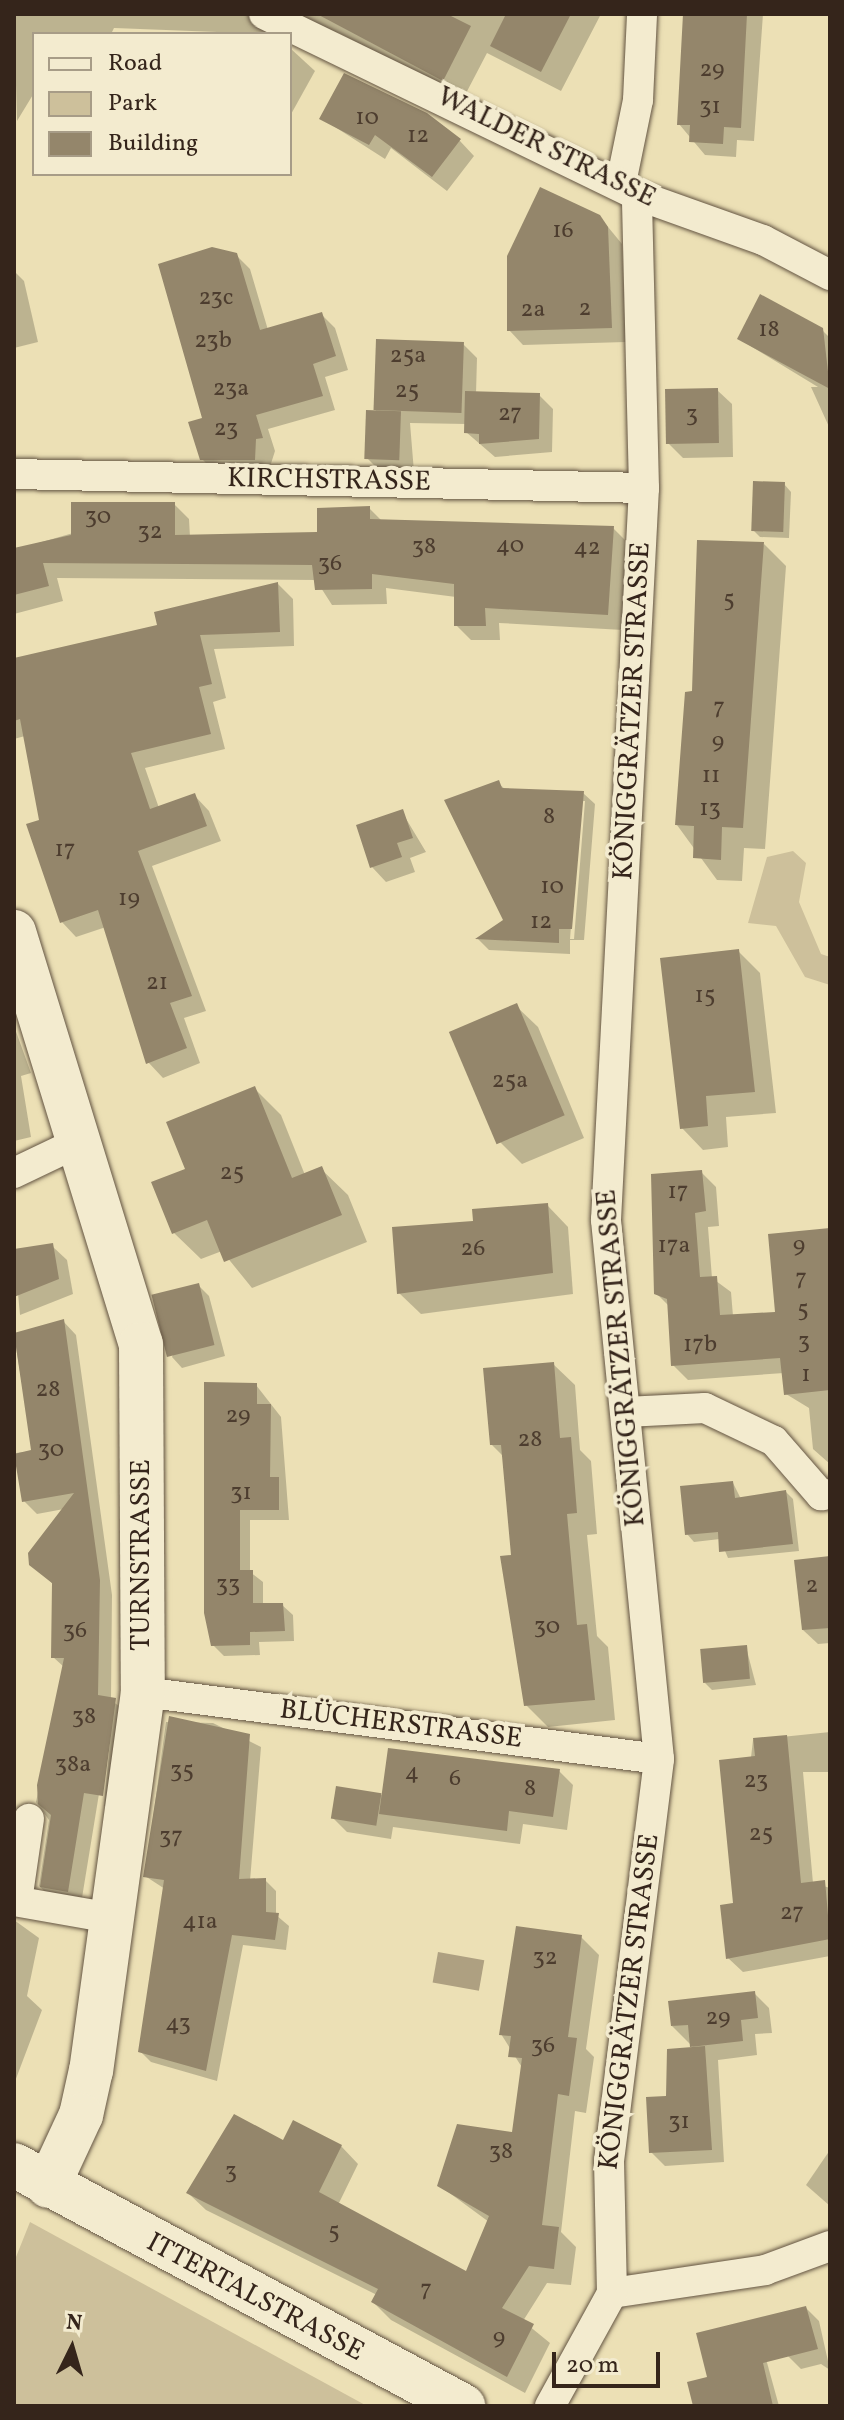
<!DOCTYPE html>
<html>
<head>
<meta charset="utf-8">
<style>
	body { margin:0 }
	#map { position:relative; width:844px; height:2420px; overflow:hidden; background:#ece0b5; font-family:Vollkorn,serif }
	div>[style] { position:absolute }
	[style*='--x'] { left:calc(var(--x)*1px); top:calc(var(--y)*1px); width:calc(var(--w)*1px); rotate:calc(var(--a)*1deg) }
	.green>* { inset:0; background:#cdc09b }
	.water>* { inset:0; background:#aea081; transform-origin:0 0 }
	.shadow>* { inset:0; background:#0003 }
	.building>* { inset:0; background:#94866b; transform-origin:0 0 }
	.roads { filter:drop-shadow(0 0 2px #635442) drop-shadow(0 0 2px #635442) }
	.street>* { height:30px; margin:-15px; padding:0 15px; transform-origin:15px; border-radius:15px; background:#f3ebcf }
	.secondary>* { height:44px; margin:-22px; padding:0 22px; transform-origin:22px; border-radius:22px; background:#f3ebcf }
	span { translate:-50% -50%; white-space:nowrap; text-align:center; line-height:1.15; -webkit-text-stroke:8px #f3ebcf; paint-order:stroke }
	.number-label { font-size:24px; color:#4d3d2f }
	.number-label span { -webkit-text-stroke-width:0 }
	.street-label { font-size:28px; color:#35251b }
	.frame { position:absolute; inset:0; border:16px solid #35251b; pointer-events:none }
	.legend { position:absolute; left:32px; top:32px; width:260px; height:144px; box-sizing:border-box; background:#f3ebcf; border:2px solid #a79c87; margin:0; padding:10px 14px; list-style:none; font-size:24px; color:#35251b }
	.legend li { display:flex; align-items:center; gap:16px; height:40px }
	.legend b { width:40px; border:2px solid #a79c87 }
	.north { position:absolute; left:32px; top:2308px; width:80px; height:80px; -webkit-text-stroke:6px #f3ebcf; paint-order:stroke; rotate:5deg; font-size:22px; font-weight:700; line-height:32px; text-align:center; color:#35251b }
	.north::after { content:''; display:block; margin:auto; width:28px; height:36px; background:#35251b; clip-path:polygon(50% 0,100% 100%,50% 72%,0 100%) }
	.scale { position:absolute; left:552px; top:2352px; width:108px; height:36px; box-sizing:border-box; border:4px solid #35251b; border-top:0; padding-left:10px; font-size:24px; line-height:28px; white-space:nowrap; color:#35251b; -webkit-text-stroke:6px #f3ebcf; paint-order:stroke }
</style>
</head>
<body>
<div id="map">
	<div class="green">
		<div style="clip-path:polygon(793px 851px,806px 863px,799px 902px,821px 954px,830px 957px,830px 985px,805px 977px,776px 926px,748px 923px,767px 857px)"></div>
		<div style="clip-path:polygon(30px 2222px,367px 2406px,14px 2406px,14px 2262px)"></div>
	</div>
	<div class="water">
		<div style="left:438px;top:1952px;width:47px;height:31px;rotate:10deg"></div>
	</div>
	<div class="shadow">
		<div style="clip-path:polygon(14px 14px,601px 14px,561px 91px,487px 53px,463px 99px,339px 33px,283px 15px,267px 34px,114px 28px,111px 34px,34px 34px,34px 93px,17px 121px)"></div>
		<div style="clip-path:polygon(686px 14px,763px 14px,754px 141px,737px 140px,736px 157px,705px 155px,679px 124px)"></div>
		<div style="clip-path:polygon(290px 48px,315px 71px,290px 116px)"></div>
		<div style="clip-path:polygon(321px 118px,460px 141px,474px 156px,447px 191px,391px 148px,385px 159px)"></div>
		<div style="clip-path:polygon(599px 216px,622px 244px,626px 342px,523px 345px,509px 330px)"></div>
		<div style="clip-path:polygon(236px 255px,250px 269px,268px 330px,321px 314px,335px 328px,348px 370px,325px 377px,335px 410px,268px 429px,275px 451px,268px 473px,216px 473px,202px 459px)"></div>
		<div style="clip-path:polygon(14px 271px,24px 281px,38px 342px,14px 348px)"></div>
		<div style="clip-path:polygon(822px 330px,830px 338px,830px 429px,811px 387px,818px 387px,739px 339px)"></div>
		<div style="clip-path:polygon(463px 344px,477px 358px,476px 394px,539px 395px,553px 409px,552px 452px,495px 457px,466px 432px,466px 424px,410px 423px,414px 472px,382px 473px,367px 458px,376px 409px)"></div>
		<div style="clip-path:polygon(717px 390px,732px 404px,733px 457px,683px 458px,668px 443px)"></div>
		<div style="clip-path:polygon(784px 484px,791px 492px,789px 538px,760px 537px,753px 530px)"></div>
		<div style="clip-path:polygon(174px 504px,189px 519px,190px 537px,319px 534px,369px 508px,383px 522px,613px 528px,628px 543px,623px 630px,499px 623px,500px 640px,471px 640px,456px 625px,456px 597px,386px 588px,387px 604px,332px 605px,316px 580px,57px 578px,63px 601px,14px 614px,14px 550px)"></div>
		<div style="clip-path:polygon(764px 544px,786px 566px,765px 849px,744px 848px,742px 881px,717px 880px,677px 825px,694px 693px)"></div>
		<div style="clip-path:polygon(278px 584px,293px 599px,294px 646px,214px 649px,226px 698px,213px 702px,225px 749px,145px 768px,159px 808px,194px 795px,209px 811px,221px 841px,152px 866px,206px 1011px,184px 1018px,200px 1063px,163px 1078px,148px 1062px,106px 927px,76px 937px,61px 921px,25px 736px,14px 739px,14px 662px,159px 627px)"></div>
		<div style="clip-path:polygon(evenodd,498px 783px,506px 790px,583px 793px,595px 804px,584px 940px,570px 940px,570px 954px,489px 950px,478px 939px,506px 921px,498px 783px,581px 801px,585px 801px,574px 939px,570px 939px,581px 801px)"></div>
		<div style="clip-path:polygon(402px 812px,426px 852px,410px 858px,415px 872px,386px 882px,372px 867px)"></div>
		<div style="clip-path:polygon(738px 951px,760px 973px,776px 1113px,726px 1117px,728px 1147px,703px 1150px,682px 1128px)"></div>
		<div style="clip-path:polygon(516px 1006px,538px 1027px,584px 1138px,522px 1164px,500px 1142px)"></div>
		<div style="clip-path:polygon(14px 1026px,31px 1073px,21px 1076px,31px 1137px,14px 1141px)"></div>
		<div style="clip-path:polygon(255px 1089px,281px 1115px,305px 1175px,321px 1169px,348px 1195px,367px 1242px,252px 1288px,222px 1251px,201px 1259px,174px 1233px,187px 1170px)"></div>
		<div style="clip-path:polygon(702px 1173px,716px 1187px,719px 1226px,708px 1227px,712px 1278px,731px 1292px,733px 1316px,778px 1314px,830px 1230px,830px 1464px,813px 1449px,809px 1408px,786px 1394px,784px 1373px,688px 1380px,673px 1365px,669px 1306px,656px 1293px)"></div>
		<div style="clip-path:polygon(547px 1205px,568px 1227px,573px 1294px,421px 1314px,399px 1293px,475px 1223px)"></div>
		<div style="clip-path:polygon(52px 1246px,67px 1260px,73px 1294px,20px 1315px,14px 1251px)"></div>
		<div style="clip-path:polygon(198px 1285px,209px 1296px,225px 1356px,182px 1368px,172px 1357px)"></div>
		<div style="clip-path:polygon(63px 1321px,76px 1335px,112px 1595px,111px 1700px,129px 1714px,116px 1808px,104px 1806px,113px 1708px,81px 1904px,53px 1899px,39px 1886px,49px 1820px,36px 1802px,64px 1667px,53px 1657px,54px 1585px,31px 1564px,64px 1509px,37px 1514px,24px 1501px,16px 1453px,33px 1451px,14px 1335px)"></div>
		<div style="clip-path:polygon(553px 1364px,575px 1385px,580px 1450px,591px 1461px,597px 1534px,587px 1535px,597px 1636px,608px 1647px,615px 1720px,548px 1727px,526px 1705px,504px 1457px,492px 1445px)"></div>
		<div style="clip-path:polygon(256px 1385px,281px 1417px,289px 1520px,250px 1520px,250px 1572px,263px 1582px,263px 1605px,282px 1605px,293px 1615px,294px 1641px,259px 1642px,260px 1655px,224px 1656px,213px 1645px)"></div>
		<div style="clip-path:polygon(733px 1483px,741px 1499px,786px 1492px,793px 1499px,799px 1551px,728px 1558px,720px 1539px,694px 1542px,687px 1534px)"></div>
		<div style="clip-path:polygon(830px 1558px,830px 1643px,818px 1644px,803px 1630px)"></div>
		<div style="clip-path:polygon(746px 1647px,756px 1685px,712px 1690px,705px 1683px)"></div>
		<div style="clip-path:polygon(166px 1722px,213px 1723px,261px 1747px,250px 1881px,265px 1880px,276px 1891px,276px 1915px,289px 1926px,286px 1950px,243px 1945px,217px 2081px,151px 2062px,140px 2051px,165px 1889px,145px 1876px)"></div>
		<div style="clip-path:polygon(830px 1732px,830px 1772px,803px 1772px,813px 1883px,830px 1888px,830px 1956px,743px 1972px,728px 1958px,753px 1740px)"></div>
		<div style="clip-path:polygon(559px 1771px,573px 1785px,567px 1830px,523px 1824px,520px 1844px,393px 1827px,391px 1839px,347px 1832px,332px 1817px,380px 1795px)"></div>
		<div style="clip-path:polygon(14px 1920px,39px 1938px,27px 1996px,42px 2010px,14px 2084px)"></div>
		<div style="clip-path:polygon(581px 1937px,599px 1955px,586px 2049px,594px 2057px,586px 2113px,575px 2111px,561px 2232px,576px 2247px,571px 2285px,547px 2283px,523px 2321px,550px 2343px,525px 2393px,391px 2320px,373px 2302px,377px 2295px,206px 2210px,188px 2193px,284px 2143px,341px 2146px,358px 2164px,338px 2205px,466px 2273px,489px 2222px,440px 2186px,514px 2134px,523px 2069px,501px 2034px)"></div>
		<div style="clip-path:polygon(754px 1993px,769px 2008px,772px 2033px,755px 2034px,757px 2055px,718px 2060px,724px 2162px,665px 2166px,651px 2152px,668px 2098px,695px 2049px,672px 2026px)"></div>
		<div style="clip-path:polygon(830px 2150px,830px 2206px,806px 2185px)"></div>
		<div style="clip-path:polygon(806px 2308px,819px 2321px,830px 2370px,821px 2364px,801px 2369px,788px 2356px)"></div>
		<div style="clip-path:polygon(761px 2341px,779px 2406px,693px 2406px,709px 2378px)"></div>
	</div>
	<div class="building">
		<div style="clip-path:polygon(317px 14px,447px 14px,471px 26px,443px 81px)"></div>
		<div style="clip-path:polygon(506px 14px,571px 14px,541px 72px,490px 46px)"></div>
		<div style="clip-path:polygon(683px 14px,747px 14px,741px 128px,724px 127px,723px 144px,689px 142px,690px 125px,677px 125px)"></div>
		<div style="clip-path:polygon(344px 73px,427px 113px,461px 139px,432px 177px,375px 135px,369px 145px,319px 119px)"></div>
		<div style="clip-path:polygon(540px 187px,600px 215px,608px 227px,612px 328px,507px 331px,507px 256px)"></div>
		<div style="clip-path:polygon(212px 247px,237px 253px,260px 330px,322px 312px,336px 356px,313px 364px,323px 396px,256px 415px,263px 438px,256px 439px,255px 460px,200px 460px,188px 422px,202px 418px,158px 264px)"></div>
		<div style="clip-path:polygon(760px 294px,823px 328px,830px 389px,737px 339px)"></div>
		<div style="left:376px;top:339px;width:88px;height:71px;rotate:2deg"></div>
		<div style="left:718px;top:388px;width:55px;height:53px;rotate:89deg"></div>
		<div style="clip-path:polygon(465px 391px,540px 393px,539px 439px,479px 444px,479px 434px,464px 433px)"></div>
		<div style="left:366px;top:410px;width:35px;height:49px;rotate:2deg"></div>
		<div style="left:753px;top:481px;width:32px;height:50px;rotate:2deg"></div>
		<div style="clip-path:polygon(71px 502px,175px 502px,175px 535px,317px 532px,317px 508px,370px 506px,370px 519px,614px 526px,608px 615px,485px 608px,486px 626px,454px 626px,454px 584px,372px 574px,372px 589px,315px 590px,312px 565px,43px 563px,49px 586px,14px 595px,14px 548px,71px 535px)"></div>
		<div style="clip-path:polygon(697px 540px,764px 542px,743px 828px,722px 827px,721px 860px,693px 858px,694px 826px,675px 825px,685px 692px,692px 691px)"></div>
		<div style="clip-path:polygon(278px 582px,280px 632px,200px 635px,212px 684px,199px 687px,211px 734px,131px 753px,150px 809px,195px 793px,207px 826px,138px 851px,192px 996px,170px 1003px,187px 1048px,146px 1064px,98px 910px,60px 923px,26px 824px,39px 820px,20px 719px,14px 721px,14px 658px,157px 625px,154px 612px)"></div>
		<div style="clip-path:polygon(499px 780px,502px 788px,584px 791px,572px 929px,559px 929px,559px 943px,475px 939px,503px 920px,444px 800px)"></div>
		<div style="clip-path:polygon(403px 809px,413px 838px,397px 843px,402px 857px,370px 868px,356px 825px)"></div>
		<div style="clip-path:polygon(739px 949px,755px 1092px,706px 1096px,708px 1126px,680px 1129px,660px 958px)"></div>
		<div style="left:517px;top:1003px;width:122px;height:74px;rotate:67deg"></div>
		<div style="clip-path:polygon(255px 1086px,292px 1178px,322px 1166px,342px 1215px,224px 1262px,207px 1220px,172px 1234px,151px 1182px,185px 1169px,166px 1122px)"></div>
		<div style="clip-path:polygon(702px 1170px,706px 1211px,695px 1213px,700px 1277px,717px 1276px,720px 1315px,775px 1312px,768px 1234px,830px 1228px,830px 1390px,784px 1395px,780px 1358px,671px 1366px,667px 1299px,654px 1294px,651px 1174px)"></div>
		<div style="clip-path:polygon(548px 1203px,553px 1273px,397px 1294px,392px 1227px,473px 1221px,472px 1209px)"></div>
		<div style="clip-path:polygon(53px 1243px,59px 1279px,14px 1297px,14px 1249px)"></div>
		<div style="left:199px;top:1283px;width:64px;height:49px;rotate:76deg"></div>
		<div style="clip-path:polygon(64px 1319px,100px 1580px,98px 1695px,116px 1698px,103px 1796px,84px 1793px,68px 1892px,40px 1887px,51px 1815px,38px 1804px,37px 1785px,64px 1658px,51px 1658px,52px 1583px,29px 1565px,28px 1553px,74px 1493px,22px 1502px,14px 1454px,31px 1450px,14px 1333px)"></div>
		<div style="clip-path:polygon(554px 1362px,560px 1438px,571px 1437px,577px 1513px,567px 1514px,577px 1625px,587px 1624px,595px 1700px,524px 1706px,500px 1556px,511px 1555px,501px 1445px,490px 1445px,483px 1368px)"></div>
		<div style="clip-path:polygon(204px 1382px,257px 1383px,257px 1404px,271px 1404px,270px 1477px,279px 1477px,279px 1510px,240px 1510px,240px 1570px,253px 1570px,253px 1603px,283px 1603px,285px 1631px,250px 1632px,250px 1645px,211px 1646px,204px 1613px)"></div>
		<div style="clip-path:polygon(733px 1481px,735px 1498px,786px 1490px,793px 1544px,719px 1552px,718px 1532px,685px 1535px,680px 1486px)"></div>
		<div style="clip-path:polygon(830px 1556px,830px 1628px,802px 1630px,794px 1560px)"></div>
		<div style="left:747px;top:1645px;width:34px;height:47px;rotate:85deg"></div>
		<div style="clip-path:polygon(169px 1716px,250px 1734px,239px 1879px,266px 1878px,266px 1912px,279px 1913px,275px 1940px,232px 1935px,206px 2071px,138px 2052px,164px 1880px,143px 1877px)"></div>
		<div style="clip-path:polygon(787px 1735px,801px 1883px,825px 1880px,830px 1939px,726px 1959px,720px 1905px,733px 1903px,719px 1760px,755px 1756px,753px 1738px)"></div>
		<div style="clip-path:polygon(388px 1748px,560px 1769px,553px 1817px,509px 1811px,507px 1831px,379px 1814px)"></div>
		<div style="left:336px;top:1786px;width:46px;height:33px;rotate:9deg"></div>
		<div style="clip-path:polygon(516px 1926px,582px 1935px,568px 2037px,577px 2038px,569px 2096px,558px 2094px,542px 2225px,559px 2227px,554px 2269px,529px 2266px,502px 2308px,534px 2324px,507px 2377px,371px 2302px,378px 2289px,186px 2193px,234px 2114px,283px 2140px,293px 2120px,342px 2145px,319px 2192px,466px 2271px,489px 2216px,437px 2186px,457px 2124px,512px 2132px,522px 2058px,508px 2057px,511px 2036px,499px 2035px)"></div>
		<div style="clip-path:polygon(755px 1991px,758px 2018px,741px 2020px,743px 2041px,690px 2047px,688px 2025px,671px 2026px,668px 2001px)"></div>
		<div style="clip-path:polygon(705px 2046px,712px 2150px,649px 2153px,646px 2097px,666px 2096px,667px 2049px)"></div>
		<div style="clip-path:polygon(806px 2306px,818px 2349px,763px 2363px,773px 2406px,693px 2406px,687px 2382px,707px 2377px,696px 2333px)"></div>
	</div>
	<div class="roads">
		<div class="street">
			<div style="--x:264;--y:14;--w:415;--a:25.9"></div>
			<div style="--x:637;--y:195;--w:134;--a:19.7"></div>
			<div style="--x:763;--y:240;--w:76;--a:27.6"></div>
			<div style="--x:621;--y:183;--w:85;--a:-78.4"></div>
			<div style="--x:638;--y:100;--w:86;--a:-87.3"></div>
			<div style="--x:14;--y:474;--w:630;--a:1.27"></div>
			<div style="--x:14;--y:1173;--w:76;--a:-25.6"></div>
			<div style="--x:626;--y:1412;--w:79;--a:-2.9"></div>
			<div style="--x:705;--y:1408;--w:76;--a:25.6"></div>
			<div style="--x:774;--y:1441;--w:72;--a:49"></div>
			<div style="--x:821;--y:1495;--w:9;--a:-6"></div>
			<div style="--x:143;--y:1692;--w:520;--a:7.4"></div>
			<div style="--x:14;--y:1901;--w:98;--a:9.9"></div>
			<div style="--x:17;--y:1901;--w:83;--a:-81.7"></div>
			<div style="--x:612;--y:2293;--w:155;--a:-8.5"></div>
			<div style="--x:765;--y:2270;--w:69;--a:-20.3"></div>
			<div style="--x:550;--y:2406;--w:129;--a:-61.2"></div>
			<div style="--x:612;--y:2293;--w:132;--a:-91.3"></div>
			<div style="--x:609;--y:2161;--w:405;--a:-82.9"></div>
			<div style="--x:659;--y:1759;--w:542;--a:-95.62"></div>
			<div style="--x:606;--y:1220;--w:733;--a:-87.03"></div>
			<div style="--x:644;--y:488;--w:293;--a:-91.4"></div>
		</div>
		<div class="secondary">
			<div style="--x:14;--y:932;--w:431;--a:72.9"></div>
			<div style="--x:141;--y:1344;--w:348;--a:89.7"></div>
			<div style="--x:143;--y:1692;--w:382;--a:97.8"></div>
			<div style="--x:91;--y:2070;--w:46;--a:102.5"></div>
			<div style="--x:81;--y:2115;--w:78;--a:114.9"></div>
			<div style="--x:14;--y:2165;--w:510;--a:28.22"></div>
		</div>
	</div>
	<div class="number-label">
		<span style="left:712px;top:71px">29</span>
		<span style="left:710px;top:108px">31</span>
		<span style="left:367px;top:119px">10</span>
		<span style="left:418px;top:137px">12</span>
		<span style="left:563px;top:232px">16</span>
		<span style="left:216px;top:299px">23c</span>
		<span style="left:585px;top:310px">2</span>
		<span style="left:533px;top:311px">2a</span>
		<span style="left:769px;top:331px">18</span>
		<span style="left:213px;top:342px">23b</span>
		<span style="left:408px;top:357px">25a</span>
		<span style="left:231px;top:390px">23a</span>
		<span style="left:407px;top:392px">25</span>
		<span style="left:510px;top:415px">27</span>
		<span style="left:692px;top:416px">3</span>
		<span style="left:226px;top:430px">23</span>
		<span style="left:98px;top:518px">30</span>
		<span style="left:150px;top:533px">32</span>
		<span style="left:510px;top:547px">40</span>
		<span style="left:424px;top:548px">38</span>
		<span style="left:587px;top:549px">42</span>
		<span style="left:330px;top:565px">36</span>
		<span style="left:729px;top:601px">5</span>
		<span style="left:719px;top:709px">7</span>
		<span style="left:718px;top:743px">9</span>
		<span style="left:711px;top:777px">11</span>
		<span style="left:710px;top:810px">13</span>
		<span style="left:549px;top:818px">8</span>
		<span style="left:65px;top:851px">17</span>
		<span style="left:552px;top:888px">10</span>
		<span style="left:129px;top:900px">19</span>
		<span style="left:541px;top:923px">12</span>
		<span style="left:157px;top:984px">21</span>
		<span style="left:705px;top:997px">15</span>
		<span style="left:510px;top:1082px">25a</span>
		<span style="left:232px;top:1174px">25</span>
		<span style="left:678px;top:1193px">17</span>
		<span style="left:674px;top:1247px">17a</span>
		<span style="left:799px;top:1247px">9</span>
		<span style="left:473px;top:1250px">26</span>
		<span style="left:801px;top:1280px">7</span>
		<span style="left:803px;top:1311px">5</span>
		<span style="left:804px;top:1343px">3</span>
		<span style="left:700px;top:1346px">17b</span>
		<span style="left:806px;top:1376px">1</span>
		<span style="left:48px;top:1391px">28</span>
		<span style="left:238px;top:1417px">29</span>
		<span style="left:530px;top:1441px">28</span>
		<span style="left:51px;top:1451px">30</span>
		<span style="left:241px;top:1494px">31</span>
		<span style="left:228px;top:1586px">33</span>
		<span style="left:812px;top:1587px">2</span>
		<span style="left:547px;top:1628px">30</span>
		<span style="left:75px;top:1632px">36</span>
		<span style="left:84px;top:1718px">38</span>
		<span style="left:73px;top:1766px">38a</span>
		<span style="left:182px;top:1772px">35</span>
		<span style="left:412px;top:1774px">4</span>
		<span style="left:455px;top:1780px">6</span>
		<span style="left:756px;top:1782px">23</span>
		<span style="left:530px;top:1790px">8</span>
		<span style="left:761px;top:1835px">25</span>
		<span style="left:171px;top:1838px">37</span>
		<span style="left:792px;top:1914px">27</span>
		<span style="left:200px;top:1923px">41a</span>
		<span style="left:545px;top:1959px">32</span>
		<span style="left:718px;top:2019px">29</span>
		<span style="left:178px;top:2025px">43</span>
		<span style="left:543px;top:2047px">36</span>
		<span style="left:679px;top:2123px">31</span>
		<span style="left:501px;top:2153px">38</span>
		<span style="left:231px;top:2173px">3</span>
		<span style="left:334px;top:2233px">5</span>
		<span style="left:426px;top:2291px">7</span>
		<span style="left:499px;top:2339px">9</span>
	</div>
	<div class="street-label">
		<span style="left:546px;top:148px;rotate:26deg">WALDER STRASSE</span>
		<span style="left:329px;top:481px;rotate:1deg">KIRCHSTRASSE</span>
		<span style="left:633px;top:711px;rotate:-87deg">KÖNIGGRÄTZER STRASSE</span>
		<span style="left:622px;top:1358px;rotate:-95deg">KÖNIGGRÄTZER STRASSE</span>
		<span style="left:142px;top:1555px;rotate:-90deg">TURNSTRASSE</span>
		<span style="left:401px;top:1725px;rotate:7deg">BLÜCHERSTRASSE</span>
		<span style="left:630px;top:2002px;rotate:-83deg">KÖNIGGRÄTZER STRASSE</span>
		<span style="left:255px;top:2298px;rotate:28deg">ITTERTALSTRASSE</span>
	</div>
	<div class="frame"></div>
	<ul class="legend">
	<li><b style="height:10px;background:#f3ebcf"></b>Road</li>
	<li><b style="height:22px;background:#cdc09b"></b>Park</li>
	<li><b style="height:22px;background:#94866b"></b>Building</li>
	</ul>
	<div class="north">N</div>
	<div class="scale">20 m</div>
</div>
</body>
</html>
